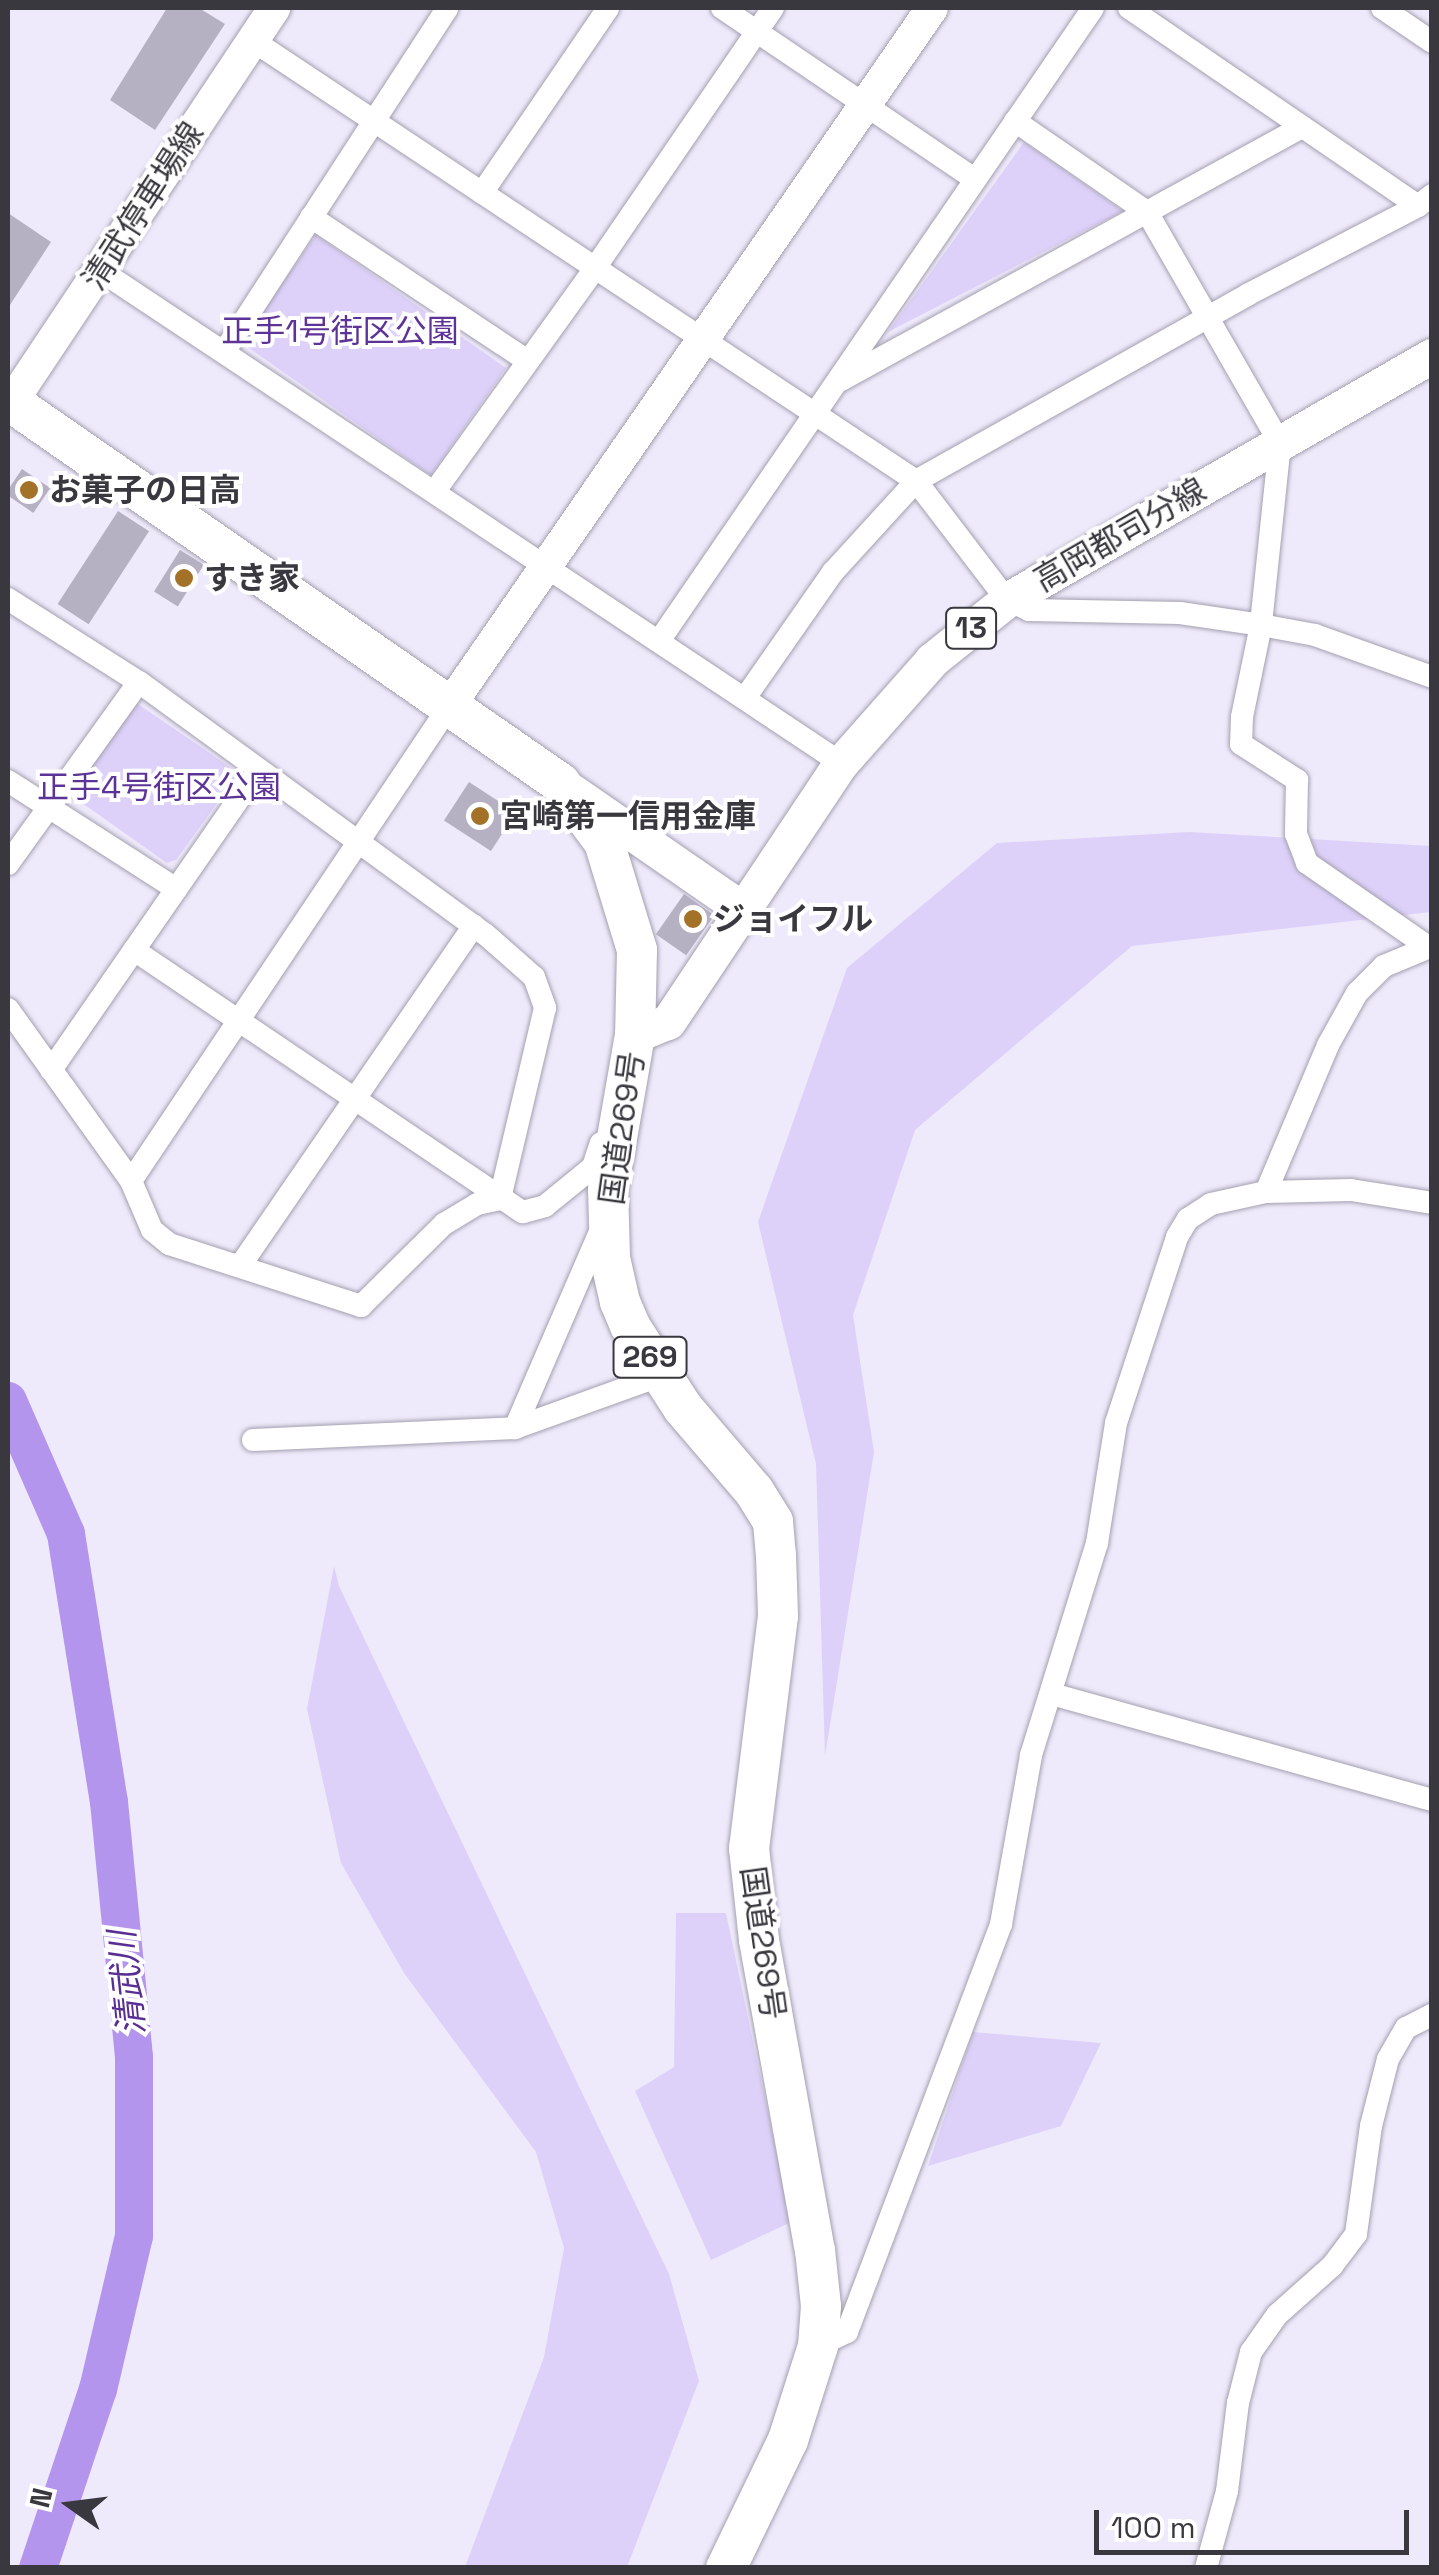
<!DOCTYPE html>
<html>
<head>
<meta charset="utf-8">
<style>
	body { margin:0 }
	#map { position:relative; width:1439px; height:2575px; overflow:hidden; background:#efeafb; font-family:"Space Grotesk","Noto Sans JP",sans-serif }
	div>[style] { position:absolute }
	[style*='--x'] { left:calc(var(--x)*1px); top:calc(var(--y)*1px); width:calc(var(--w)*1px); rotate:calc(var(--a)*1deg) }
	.green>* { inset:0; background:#ddd1f9; transform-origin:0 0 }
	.river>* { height:38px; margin:-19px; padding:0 19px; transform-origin:19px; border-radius:19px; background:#b395ed }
	.building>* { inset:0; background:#b6b1c2; transform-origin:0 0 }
	.roads { filter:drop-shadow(0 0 2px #a4a0b0) drop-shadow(0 0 2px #a4a0b0) }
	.street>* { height:22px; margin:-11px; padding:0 11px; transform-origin:11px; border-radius:11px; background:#fff }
	.secondary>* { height:32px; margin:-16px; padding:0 16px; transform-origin:16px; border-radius:16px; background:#fff }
	.primary>* { height:35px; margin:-17.5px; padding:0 17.5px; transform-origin:17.5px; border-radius:17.5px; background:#fff }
	.highway>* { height:40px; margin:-20px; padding:0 20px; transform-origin:20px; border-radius:20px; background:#fff }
	.dots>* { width:28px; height:28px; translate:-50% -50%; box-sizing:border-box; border:5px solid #fff; border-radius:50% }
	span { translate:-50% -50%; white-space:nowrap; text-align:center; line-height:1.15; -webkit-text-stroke:8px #fff; paint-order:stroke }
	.shield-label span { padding:2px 8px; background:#fff; border:2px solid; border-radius:8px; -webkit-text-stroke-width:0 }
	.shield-label { font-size:30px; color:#39383e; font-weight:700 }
	.street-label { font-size:32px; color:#39383e }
	.park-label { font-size:32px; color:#5e3398 }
	.poi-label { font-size:32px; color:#39383e; font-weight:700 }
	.left { translate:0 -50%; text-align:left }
	.water-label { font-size:35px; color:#5a2f94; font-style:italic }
	.frame { position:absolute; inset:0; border:10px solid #39383e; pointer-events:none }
	.north { position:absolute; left:20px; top:2455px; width:100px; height:100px; -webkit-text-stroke:8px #fff; paint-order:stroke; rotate:284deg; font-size:28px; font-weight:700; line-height:40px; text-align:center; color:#39383e }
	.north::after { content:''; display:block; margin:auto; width:35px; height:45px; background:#39383e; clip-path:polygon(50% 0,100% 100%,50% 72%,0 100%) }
	.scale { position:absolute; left:1094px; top:2510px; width:315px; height:45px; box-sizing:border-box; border:5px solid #39383e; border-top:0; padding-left:12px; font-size:30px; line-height:35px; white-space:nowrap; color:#39383e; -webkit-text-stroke:8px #fff; paint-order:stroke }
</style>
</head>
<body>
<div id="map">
	<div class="green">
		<div style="clip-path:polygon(1024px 142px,1123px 211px,888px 332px)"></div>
		<div style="left:316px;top:235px;width:232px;height:131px;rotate:35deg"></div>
		<div style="clip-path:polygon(135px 702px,233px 769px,236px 777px,176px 860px,167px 863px,75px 798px,73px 791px)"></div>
		<div style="clip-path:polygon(1189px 832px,1431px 846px,1431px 912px,1132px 946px,915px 1130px,853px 1315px,874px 1452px,825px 1756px,816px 1464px,758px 1222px,847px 968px,997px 843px)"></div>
		<div style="clip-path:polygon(334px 1566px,339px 1586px,669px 2274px,699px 2381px,627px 2567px,465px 2567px,544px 2357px,564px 2248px,536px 2152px,404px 1973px,341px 1863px,307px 1709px)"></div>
		<div style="clip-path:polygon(676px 1913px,726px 1913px,791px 2222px,711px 2260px,635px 2091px,674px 2067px)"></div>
		<div style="clip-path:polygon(973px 2032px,1101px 2043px,1061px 2126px,928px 2166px)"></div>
	</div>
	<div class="river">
		<div style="--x:8;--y:1401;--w:145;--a:66.4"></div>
		<div style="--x:66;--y:1534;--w:271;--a:80.9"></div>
		<div style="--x:109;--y:1802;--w:256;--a:84.4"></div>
		<div style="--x:134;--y:2057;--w:179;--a:90"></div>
		<div style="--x:134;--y:2236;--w:157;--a:103.2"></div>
		<div style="--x:98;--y:2389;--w:189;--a:108.5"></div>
	</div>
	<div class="building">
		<div style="clip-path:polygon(167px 8px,199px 8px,225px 24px,155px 130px,110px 100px)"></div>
		<div style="clip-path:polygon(8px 213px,51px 242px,8px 308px)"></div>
		<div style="left:22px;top:469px;width:34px;height:30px;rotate:34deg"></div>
		<div style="left:118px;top:511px;width:37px;height:111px;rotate:33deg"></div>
		<div style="left:180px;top:550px;width:28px;height:49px;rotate:32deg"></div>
		<div style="left:469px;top:782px;width:56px;height:46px;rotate:33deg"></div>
		<div style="left:684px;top:894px;width:37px;height:49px;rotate:35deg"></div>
	</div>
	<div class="roads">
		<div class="street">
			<div style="--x:722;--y:8;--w:305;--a:34.1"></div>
			<div style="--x:1129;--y:8;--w:350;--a:34.4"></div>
			<div style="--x:1382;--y:8;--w:60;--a:34.2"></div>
			<div style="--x:252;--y:40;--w:797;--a:33.59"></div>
			<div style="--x:916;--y:481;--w:150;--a:52.6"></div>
			<div style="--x:1007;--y:600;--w:24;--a:24"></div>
			<div style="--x:1029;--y:610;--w:151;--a:1.1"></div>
			<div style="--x:1180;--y:613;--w:82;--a:8.4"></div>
			<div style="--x:1261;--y:625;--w:55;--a:10.5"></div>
			<div style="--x:1315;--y:635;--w:124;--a:19.7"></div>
			<div style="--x:1015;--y:121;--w:160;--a:34.6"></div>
			<div style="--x:1147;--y:212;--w:267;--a:60.1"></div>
			<div style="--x:1280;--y:443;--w:183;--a:96"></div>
			<div style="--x:1261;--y:625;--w:94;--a:101.7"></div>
			<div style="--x:1242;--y:717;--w:27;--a:92"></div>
			<div style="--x:1241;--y:744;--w:67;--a:32.7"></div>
			<div style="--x:1297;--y:780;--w:54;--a:91.1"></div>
			<div style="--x:1296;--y:834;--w:31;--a:69"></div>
			<div style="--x:1307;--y:863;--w:146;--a:34.7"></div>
			<div style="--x:482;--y:193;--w:224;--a:-55.7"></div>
			<div style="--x:311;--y:217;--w:260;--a:33.6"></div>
			<div style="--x:101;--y:271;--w:889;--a:33.62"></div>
			<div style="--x:224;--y:352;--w:410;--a:-57"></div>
			<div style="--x:841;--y:380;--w:526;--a:-28.76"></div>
			<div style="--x:435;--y:491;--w:274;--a:-54.3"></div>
			<div style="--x:595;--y:268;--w:315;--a:-55.6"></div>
			<div style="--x:8;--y:599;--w:155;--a:32.4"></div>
			<div style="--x:139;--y:682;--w:428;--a:36.1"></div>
			<div style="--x:485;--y:934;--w:65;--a:41.3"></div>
			<div style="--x:534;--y:977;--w:33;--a:70"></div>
			<div style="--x:545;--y:1008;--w:196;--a:103.3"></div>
			<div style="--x:659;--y:641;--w:767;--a:-55.56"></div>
			<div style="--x:745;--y:698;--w:154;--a:-55.1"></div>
			<div style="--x:833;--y:572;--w:123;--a:-47.6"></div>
			<div style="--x:916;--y:481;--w:380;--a:-29.3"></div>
			<div style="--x:1247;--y:295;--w:193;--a:-27.5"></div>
			<div style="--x:1418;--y:206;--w:18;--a:-38"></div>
			<div style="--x:8;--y:781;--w:200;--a:32.7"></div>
			<div style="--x:8;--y:864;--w:224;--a:-54.3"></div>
			<div style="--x:134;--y:950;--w:469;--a:34"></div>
			<div style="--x:523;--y:1212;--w:23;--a:-15"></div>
			<div style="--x:545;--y:1206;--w:62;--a:-39.1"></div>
			<div style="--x:593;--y:1167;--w:25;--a:-72"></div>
			<div style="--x:8;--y:1009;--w:211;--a:54.4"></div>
			<div style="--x:131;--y:1181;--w:53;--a:66.8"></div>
			<div style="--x:152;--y:1230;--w:22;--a:39"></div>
			<div style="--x:169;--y:1244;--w:202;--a:17.9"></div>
			<div style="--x:361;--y:1306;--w:117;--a:-44.7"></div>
			<div style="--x:444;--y:1224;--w:39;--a:-31"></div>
			<div style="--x:477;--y:1204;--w:24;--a:-12"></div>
			<div style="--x:51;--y:1070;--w:365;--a:-55.3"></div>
			<div style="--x:131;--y:1181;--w:573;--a:-56.17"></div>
			<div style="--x:1266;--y:1192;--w:160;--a:-67.1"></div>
			<div style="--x:1328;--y:1045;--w:60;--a:-60.9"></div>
			<div style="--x:1357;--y:993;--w:38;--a:-45"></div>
			<div style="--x:1384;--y:966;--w:52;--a:-22.6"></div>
			<div style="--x:240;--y:1266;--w:413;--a:-55.5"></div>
			<div style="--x:515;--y:1428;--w:156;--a:-19.8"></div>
			<div style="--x:253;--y:1440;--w:262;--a:-2.6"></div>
			<div style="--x:515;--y:1428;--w:217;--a:-66.6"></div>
			<div style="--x:1052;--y:1694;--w:395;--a:15.6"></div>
			<div style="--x:818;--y:2346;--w:32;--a:-26"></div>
			<div style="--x:847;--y:2332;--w:436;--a:-69.3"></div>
			<div style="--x:1001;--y:1924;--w:172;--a:-79.9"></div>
			<div style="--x:1031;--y:1755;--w:222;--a:-72.7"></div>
			<div style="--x:1097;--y:1543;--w:121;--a:-81"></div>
			<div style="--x:1116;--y:1423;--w:196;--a:-71.8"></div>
			<div style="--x:1177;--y:1237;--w:21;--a:-59"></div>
			<div style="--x:1188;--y:1219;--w:27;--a:-33"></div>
			<div style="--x:1211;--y:1204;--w:56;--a:-12.3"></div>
			<div style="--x:1266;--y:1192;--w:85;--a:-1.3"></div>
			<div style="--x:1351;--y:1190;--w:82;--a:9.1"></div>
			<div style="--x:1206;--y:2568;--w:80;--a:-74.7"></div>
			<div style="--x:1227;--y:2491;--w:89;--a:-82.9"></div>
			<div style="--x:1238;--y:2403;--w:53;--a:-75.7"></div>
			<div style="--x:1251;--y:2352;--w:45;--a:-54.9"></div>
			<div style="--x:1277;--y:2315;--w:74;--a:-41.7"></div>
			<div style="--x:1332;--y:2266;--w:40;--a:-53"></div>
			<div style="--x:1356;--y:2234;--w:109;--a:-82.1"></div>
			<div style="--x:1371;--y:2126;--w:69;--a:-75.8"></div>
			<div style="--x:1388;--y:2059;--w:36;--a:-60"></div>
			<div style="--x:1406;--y:2028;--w:29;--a:-27"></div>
		</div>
		<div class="secondary">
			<div style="--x:11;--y:403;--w:475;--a:-56.3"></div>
			<div style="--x:450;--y:705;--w:847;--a:-55.33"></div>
		</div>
		<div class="primary">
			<div style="--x:573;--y:792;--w:209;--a:34.7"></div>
			<div style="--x:635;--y:1035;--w:35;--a:-22"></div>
			<div style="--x:668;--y:1022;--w:311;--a:-56.3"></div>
			<div style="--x:841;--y:763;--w:137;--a:-48.5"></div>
			<div style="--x:932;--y:660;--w:96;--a:-38.7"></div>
			<div style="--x:1007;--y:600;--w:490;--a:-29.9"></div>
		</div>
		<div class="highway">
			<div style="--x:8;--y:400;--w:672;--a:34.75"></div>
			<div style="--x:560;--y:783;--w:74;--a:53.3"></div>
			<div style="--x:604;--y:842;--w:113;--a:73"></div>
			<div style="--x:637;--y:950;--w:85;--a:91.3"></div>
			<div style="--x:635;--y:1035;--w:156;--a:99.9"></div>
			<div style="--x:608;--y:1189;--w:69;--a:88.3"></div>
			<div style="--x:610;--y:1258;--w:45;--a:77.2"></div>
			<div style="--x:620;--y:1302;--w:26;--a:67"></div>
			<div style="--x:630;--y:1326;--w:98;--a:57.1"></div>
			<div style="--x:683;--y:1408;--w:109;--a:49.5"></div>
			<div style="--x:754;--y:1491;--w:36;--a:58"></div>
			<div style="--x:773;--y:1522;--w:33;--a:85"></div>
			<div style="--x:776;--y:1555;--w:61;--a:88.1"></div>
			<div style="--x:778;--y:1616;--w:234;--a:97.1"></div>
			<div style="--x:749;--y:1848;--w:93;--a:83.8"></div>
			<div style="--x:759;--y:1940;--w:315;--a:79.8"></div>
			<div style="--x:815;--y:2250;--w:56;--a:83.9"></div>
			<div style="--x:821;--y:2306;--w:40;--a:94.3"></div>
			<div style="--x:818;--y:2346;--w:99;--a:107.7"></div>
			<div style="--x:788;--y:2440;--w:142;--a:115.8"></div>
		</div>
	</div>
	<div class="dots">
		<div style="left:29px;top:490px;background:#a37128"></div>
		<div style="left:184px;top:578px;background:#a37128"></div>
		<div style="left:480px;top:816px;background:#a37128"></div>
		<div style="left:693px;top:919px;background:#a37128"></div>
	</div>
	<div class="shield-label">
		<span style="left:971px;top:628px">13</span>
		<span style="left:650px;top:1357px">269</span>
	</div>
	<div class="street-label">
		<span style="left:143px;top:206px;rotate:-57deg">清武停車場線</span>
		<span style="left:1120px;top:535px;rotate:-30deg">高岡都司分線</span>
		<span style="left:622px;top:1128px;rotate:-82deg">国道269号</span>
		<span style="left:763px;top:1943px;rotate:82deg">国道269号</span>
	</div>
	<div class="park-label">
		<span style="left:340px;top:331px">正手1号街区公園</span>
		<span style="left:159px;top:787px">正手4号街区公園</span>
	</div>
	<div class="poi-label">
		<span class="left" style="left:49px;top:490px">お菓子の日高</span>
		<span class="left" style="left:204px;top:578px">すき家</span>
		<span class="left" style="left:500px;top:816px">宮崎第一信用金庫</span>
		<span class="left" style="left:713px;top:919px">ジョイフル</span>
	</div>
	<div class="water-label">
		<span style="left:127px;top:1983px;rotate:-96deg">清武川</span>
	</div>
	<div class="frame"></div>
	<div class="north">N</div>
	<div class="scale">100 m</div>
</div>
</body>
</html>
